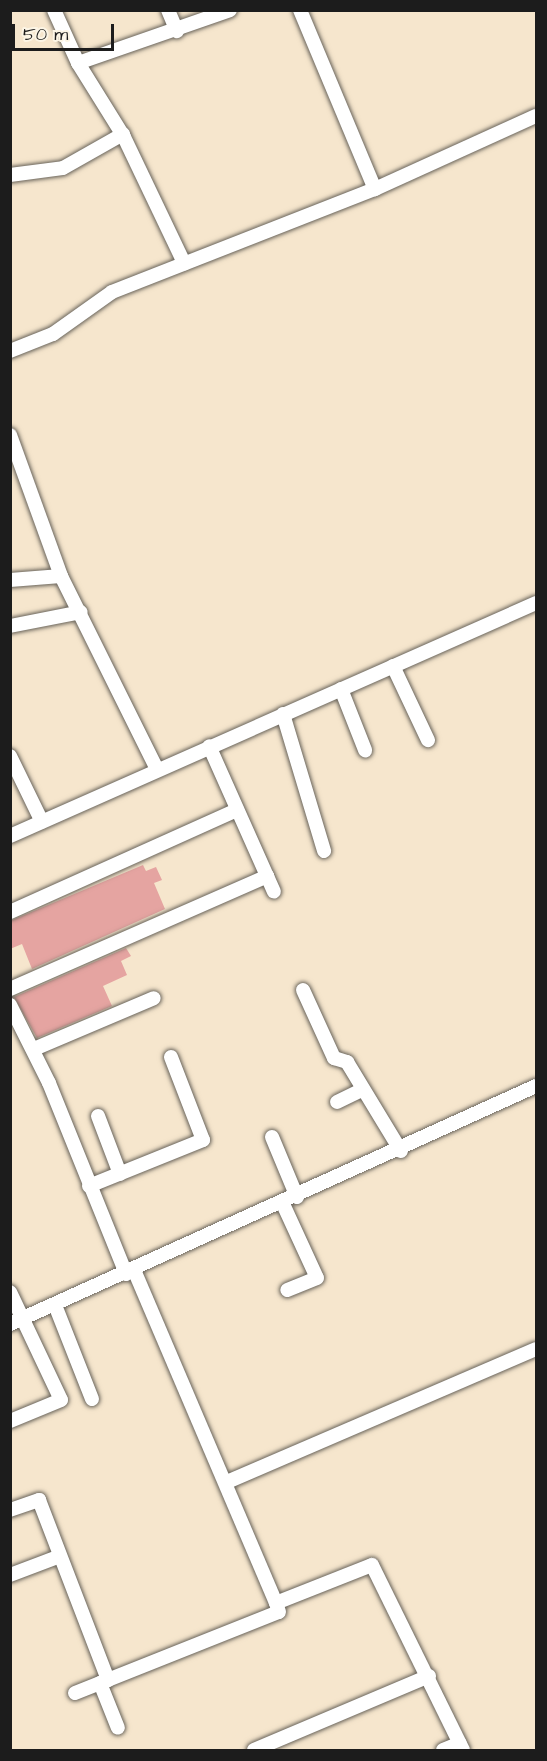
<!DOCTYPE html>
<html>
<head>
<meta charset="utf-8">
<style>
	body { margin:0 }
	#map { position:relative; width:547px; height:1761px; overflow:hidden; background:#f6e6cd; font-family:"Architects Daughter",sans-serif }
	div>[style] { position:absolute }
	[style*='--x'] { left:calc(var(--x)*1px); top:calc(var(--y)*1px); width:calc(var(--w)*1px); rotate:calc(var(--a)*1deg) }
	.building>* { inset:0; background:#e5a4a1 }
	.roads { filter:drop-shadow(0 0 2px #68635a) drop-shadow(0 0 2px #68635a) }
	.minor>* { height:14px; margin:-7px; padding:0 7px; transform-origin:7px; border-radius:7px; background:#fff }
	span { translate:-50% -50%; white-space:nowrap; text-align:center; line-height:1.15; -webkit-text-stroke:4.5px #fcf5e5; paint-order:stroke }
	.frame { position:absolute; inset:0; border:12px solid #1c1c1c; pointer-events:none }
	.scale { position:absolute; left:12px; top:24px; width:102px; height:27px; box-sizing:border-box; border:3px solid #1c1c1c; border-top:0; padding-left:8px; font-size:18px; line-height:21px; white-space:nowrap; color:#1c1c1c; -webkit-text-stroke:4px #fcf5e5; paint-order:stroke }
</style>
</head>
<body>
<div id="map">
	<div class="building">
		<div style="clip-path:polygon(143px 865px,146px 871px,156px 867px,162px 880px,154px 883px,165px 909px,32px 969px,22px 944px,10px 949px,10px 921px)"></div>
		<div style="clip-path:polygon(126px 948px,131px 956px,121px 961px,127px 975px,103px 986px,112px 1006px,37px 1038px,14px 997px)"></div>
	</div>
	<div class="roads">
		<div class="minor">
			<div style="--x:54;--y:10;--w:58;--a:65.6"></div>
			<div style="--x:78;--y:63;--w:161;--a:-19.2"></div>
			<div style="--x:168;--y:10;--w:23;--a:67"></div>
			<div style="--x:300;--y:10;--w:194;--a:67.3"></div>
			<div style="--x:78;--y:63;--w:87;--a:58.1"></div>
			<div style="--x:124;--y:137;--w:140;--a:64.5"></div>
			<div style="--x:10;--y:175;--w:53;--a:-7.5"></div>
			<div style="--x:63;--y:168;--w:69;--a:-29.5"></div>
			<div style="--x:10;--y:351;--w:46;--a:-21.6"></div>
			<div style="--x:53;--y:334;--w:72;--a:-35.4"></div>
			<div style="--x:112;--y:292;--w:282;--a:-21.4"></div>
			<div style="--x:375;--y:189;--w:177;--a:-24.4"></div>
			<div style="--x:10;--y:435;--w:150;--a:70.1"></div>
			<div style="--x:61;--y:576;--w:216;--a:63.6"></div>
			<div style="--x:10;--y:580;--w:51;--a:-4.5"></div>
			<div style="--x:10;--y:626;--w:72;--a:-11.2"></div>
			<div style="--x:393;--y:666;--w:82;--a:64.7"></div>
			<div style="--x:341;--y:689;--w:66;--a:68.5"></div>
			<div style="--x:283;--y:714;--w:143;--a:73.3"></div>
			<div style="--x:10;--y:756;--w:73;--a:64.1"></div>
			<div style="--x:10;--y:836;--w:575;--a:-23.89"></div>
			<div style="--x:267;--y:876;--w:17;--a:66"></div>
			<div style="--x:10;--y:912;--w:249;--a:-24.2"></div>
			<div style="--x:10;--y:989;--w:281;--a:-23.7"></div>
			<div style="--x:267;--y:876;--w:142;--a:-114"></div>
			<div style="--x:303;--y:990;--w:75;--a:65.5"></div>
			<div style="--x:334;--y:1058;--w:14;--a:17"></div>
			<div style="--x:347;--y:1062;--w:104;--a:58.8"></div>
			<div style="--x:10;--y:1005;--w:87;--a:63.4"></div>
			<div style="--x:49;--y:1083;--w:206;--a:68"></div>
			<div style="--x:34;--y:1049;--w:130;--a:-23"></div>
			<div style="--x:337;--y:1102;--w:28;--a:-26"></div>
			<div style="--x:98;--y:1116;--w:62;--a:69.2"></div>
			<div style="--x:272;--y:1137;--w:65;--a:67.4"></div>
			<div style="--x:89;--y:1186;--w:123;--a:-22"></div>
			<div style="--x:203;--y:1140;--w:89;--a:-111.1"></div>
			<div style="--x:283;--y:1204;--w:81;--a:65.3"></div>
			<div style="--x:317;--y:1278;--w:32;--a:158"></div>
			<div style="--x:134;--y:1270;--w:362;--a:66.9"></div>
			<div style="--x:276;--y:1603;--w:103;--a:-21.6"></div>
			<div style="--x:372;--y:1565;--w:206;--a:63.8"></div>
			<div style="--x:10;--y:1292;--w:119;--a:64.7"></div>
			<div style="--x:61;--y:1400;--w:55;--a:157.6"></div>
			<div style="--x:55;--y:1305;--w:101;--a:68.5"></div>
			<div style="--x:10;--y:1324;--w:577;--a:-24.35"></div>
			<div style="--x:227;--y:1482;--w:336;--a:-23.3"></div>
			<div style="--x:10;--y:1510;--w:31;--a:-19"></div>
			<div style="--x:39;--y:1500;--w:193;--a:69"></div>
			<div style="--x:10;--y:1575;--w:53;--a:-20.8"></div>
			<div style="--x:100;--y:1683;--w:48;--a:68.2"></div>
			<div style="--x:75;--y:1693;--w:219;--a:-21.7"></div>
			<div style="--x:279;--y:1612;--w:9;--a:-108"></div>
			<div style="--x:254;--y:1750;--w:190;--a:-22.9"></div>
			<div style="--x:443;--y:1750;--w:18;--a:-22"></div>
		</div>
	</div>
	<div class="frame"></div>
	<div class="scale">50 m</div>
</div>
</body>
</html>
